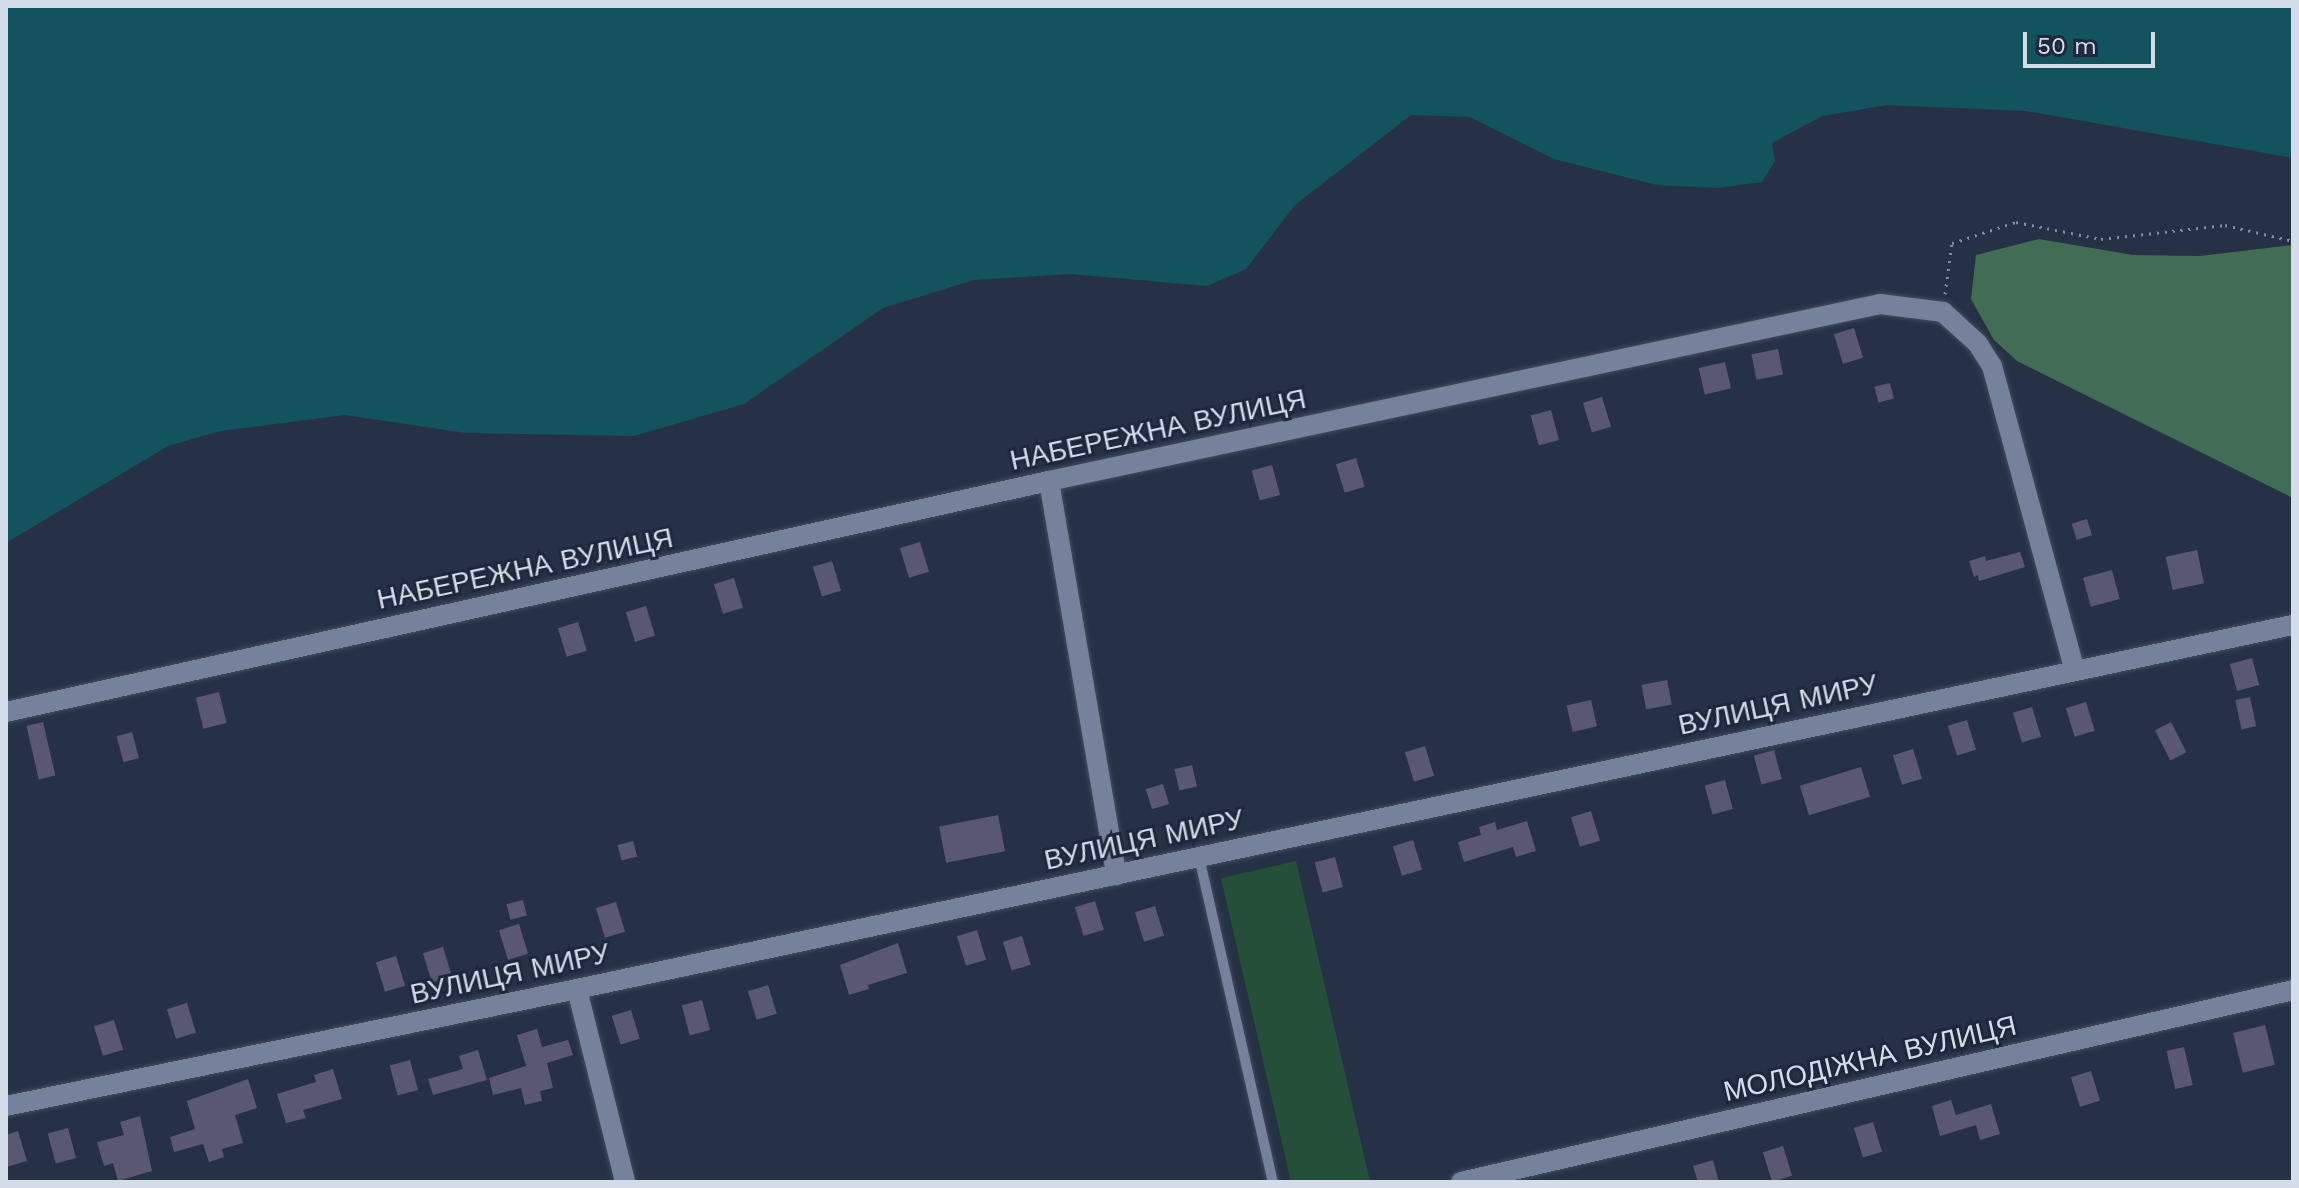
<!DOCTYPE html>
<html>
<head>
<meta charset="utf-8">
<style>
	body { margin:0 }
	#map { position:relative; width:2299px; height:1188px; overflow:hidden; background:#273146; font-family:"Work Sans",sans-serif }
	div>[style] { position:absolute }
	[style*='--x'] { left:calc(var(--x)*1px); top:calc(var(--y)*1px); width:calc(var(--w)*1px); rotate:calc(var(--a)*1deg) }
	.green>* { inset:0; background:#245039; transform-origin:0 0 }
	.forest>* { inset:0; background:#406d54 }
	.water>* { inset:0; background:#13535d }
	.building>* { inset:0; background:#5a5770; transform-origin:0 0 }
	.path>* { height:3px; margin-top:-1.5px; transform-origin:0; background:repeating-linear-gradient(90deg,#838b9c 0 2px,transparent 0 8px) }
	.roads { filter:drop-shadow(0 0 2px #434c5d) drop-shadow(0 0 2px #434c5d) }
	.lane>* { height:10px; margin:-5px; padding:0 5px; transform-origin:5px; border-radius:5px; background:#76829b }
	.street>* { height:20px; margin:-10px; padding:0 10px; transform-origin:10px; border-radius:10px; background:#76829b }
	span { translate:-50% -50%; white-space:nowrap; text-align:center; line-height:1.15; -webkit-text-stroke:6px #1e273c; paint-order:stroke }
	.street-label { font-size:28px; color:#d5dce9 }
	.frame { position:absolute; inset:0; border:8px solid #d5dce9; pointer-events:none }
	.scale { position:absolute; left:2023px; top:32px; width:132px; height:36px; box-sizing:border-box; border:4px solid #d5dce9; border-top:0; padding-left:10px; font-size:24px; line-height:28px; white-space:nowrap; color:#d5dce9; -webkit-text-stroke:6px #1e273c; paint-order:stroke }
</style>
</head>
<body>
<div id="map">
	<div class="green">
		<div style="left:1296px;top:861px;width:330px;height:77px;rotate:77deg"></div>
	</div>
	<div class="forest">
		<div style="clip-path:polygon(2039px 239px,2133px 255px,2200px 256px,2293px 245px,2293px 498px,2017px 361px,1994px 340px,1971px 299px,1976px 255px)"></div>
	</div>
	<div class="water">
		<div style="clip-path:polygon(6px 6px,2293px 6px,2293px 158px,2026px 111px,1887px 105px,1822px 116px,1772px 143px,1775px 161px,1762px 182px,1717px 188px,1657px 185px,1554px 159px,1470px 117px,1411px 115px,1295px 205px,1246px 269px,1207px 286px,1071px 274px,974px 280px,883px 308px,744px 404px,634px 436px,466px 433px,345px 415px,220px 431px,168px 446px,6px 543px)"></div>
	</div>
	<div class="building">
		<div style="left:1854px;top:328px;width:31px;height:21px;rotate:73deg"></div>
		<div style="left:1778px;top:349px;width:26px;height:27px;rotate:79deg"></div>
		<div style="left:1725px;top:362px;width:27px;height:27px;rotate:77deg"></div>
		<div style="left:1890px;top:383px;width:16px;height:16px;rotate:76deg"></div>
		<div style="left:1602px;top:397px;width:31px;height:20px;rotate:73deg"></div>
		<div style="left:1551px;top:410px;width:31px;height:21px;rotate:75deg"></div>
		<div style="left:1356px;top:458px;width:30px;height:21px;rotate:73deg"></div>
		<div style="left:1272px;top:465px;width:31px;height:21px;rotate:75deg"></div>
		<div style="left:2087px;top:519px;width:17px;height:16px;rotate:73deg"></div>
		<div style="left:920px;top:542px;width:31px;height:21px;rotate:73deg"></div>
		<div style="left:2197px;top:550px;width:34px;height:32px;rotate:78deg"></div>
		<div style="clip-path:polygon(2020px 552px,2025px 567px,1979px 581px,1978px 575px,1974px 577px,1969px 561px,1985px 556px,1986px 561px)"></div>
		<div style="left:832px;top:561px;width:31px;height:20px;rotate:73deg"></div>
		<div style="left:2112px;top:570px;width:30px;height:30px;rotate:75deg"></div>
		<div style="left:734px;top:578px;width:31px;height:21px;rotate:73deg"></div>
		<div style="left:646px;top:606px;width:31px;height:21px;rotate:73deg"></div>
		<div style="left:578px;top:622px;width:30px;height:21px;rotate:73deg"></div>
		<div style="left:2252px;top:658px;width:28px;height:23px;rotate:75deg"></div>
		<div style="left:1667px;top:680px;width:25px;height:26px;rotate:79deg"></div>
		<div style="left:219px;top:692px;width:32px;height:24px;rotate:76deg"></div>
		<div style="left:2250px;top:697px;width:30px;height:15px;rotate:78deg"></div>
		<div style="left:1591px;top:700px;width:27px;height:25px;rotate:77deg"></div>
		<div style="left:2086px;top:702px;width:30px;height:21px;rotate:73deg"></div>
		<div style="left:2032px;top:707px;width:31px;height:20px;rotate:73deg"></div>
		<div style="left:1967px;top:720px;width:31px;height:20px;rotate:73deg"></div>
		<div style="left:43px;top:722px;width:55px;height:17px;rotate:77deg"></div>
		<div style="left:2171px;top:722px;width:34px;height:18px;rotate:63deg"></div>
		<div style="left:132px;top:732px;width:27px;height:16px;rotate:75deg"></div>
		<div style="left:1425px;top:746px;width:31px;height:21px;rotate:73deg"></div>
		<div style="left:1913px;top:749px;width:31px;height:21px;rotate:73deg"></div>
		<div style="left:1774px;top:750px;width:30px;height:21px;rotate:75deg"></div>
		<div style="left:1192px;top:765px;width:22px;height:18px;rotate:77deg"></div>
		<div style="left:1861px;top:767px;width:31px;height:64px;rotate:73deg"></div>
		<div style="left:1725px;top:780px;width:30px;height:21px;rotate:75deg"></div>
		<div style="left:1163px;top:784px;width:21px;height:18px;rotate:73deg"></div>
		<div style="left:1591px;top:811px;width:31px;height:21px;rotate:73deg"></div>
		<div style="left:998px;top:815px;width:37px;height:60px;rotate:79deg"></div>
		<div style="clip-path:polygon(1527px 821px,1536px 851px,1516px 857px,1513px 847px,1464px 862px,1458px 842px,1481px 835px,1479px 827px,1495px 822px,1497px 830px)"></div>
		<div style="left:1413px;top:840px;width:31px;height:21px;rotate:73deg"></div>
		<div style="left:633px;top:841px;width:16px;height:16px;rotate:75deg"></div>
		<div style="left:1335px;top:857px;width:31px;height:21px;rotate:75deg"></div>
		<div style="left:523px;top:900px;width:16px;height:17px;rotate:76deg"></div>
		<div style="left:1095px;top:901px;width:30px;height:21px;rotate:73deg"></div>
		<div style="left:616px;top:902px;width:31px;height:21px;rotate:73deg"></div>
		<div style="left:1155px;top:906px;width:31px;height:21px;rotate:73deg"></div>
		<div style="left:519px;top:924px;width:31px;height:21px;rotate:73deg"></div>
		<div style="left:977px;top:930px;width:31px;height:21px;rotate:73deg"></div>
		<div style="left:1022px;top:936px;width:30px;height:20px;rotate:73deg"></div>
		<div style="clip-path:polygon(898px 943px,907px 973px,868px 985px,869px 989px,849px 995px,840px 965px)"></div>
		<div style="left:443px;top:947px;width:31px;height:21px;rotate:73deg"></div>
		<div style="left:396px;top:956px;width:31px;height:21px;rotate:73deg"></div>
		<div style="left:768px;top:985px;width:30px;height:21px;rotate:73deg"></div>
		<div style="left:702px;top:1000px;width:31px;height:21px;rotate:75deg"></div>
		<div style="left:187px;top:1003px;width:31px;height:21px;rotate:73deg"></div>
		<div style="left:631px;top:1010px;width:30px;height:20px;rotate:73deg"></div>
		<div style="left:114px;top:1020px;width:31px;height:21px;rotate:73deg"></div>
		<div style="left:2265px;top:1025px;width:41px;height:33px;rotate:76deg"></div>
		<div style="clip-path:polygon(537px 1029px,542px 1047px,568px 1040px,573px 1055px,547px 1063px,553px 1088px,540px 1091px,542px 1101px,525px 1105px,521px 1088px,493px 1095px,489px 1078px,526px 1066px,517px 1035px)"></div>
		<div style="left:2184px;top:1047px;width:39px;height:18px;rotate:77deg"></div>
		<div style="clip-path:polygon(478px 1050px,487px 1080px,433px 1095px,428px 1079px,463px 1069px,459px 1056px)"></div>
		<div style="left:410px;top:1060px;width:31px;height:21px;rotate:75deg"></div>
		<div style="clip-path:polygon(333px 1069px,342px 1099px,303px 1110px,306px 1118px,286px 1123px,277px 1094px,316px 1082px,314px 1075px)"></div>
		<div style="left:2091px;top:1071px;width:31px;height:21px;rotate:73deg"></div>
		<div style="clip-path:polygon(248px 1079px,257px 1108px,235px 1115px,243px 1143px,222px 1149px,224px 1157px,209px 1162px,203px 1144px,174px 1152px,170px 1137px,195px 1129px,187px 1101px)"></div>
		<div style="clip-path:polygon(1951px 1100px,1956px 1115px,1991px 1104px,2000px 1134px,1980px 1140px,1976px 1125px,1940px 1136px,1932px 1106px)"></div>
		<div style="clip-path:polygon(140px 1116px,152px 1171px,118px 1181px,113px 1163px,104px 1166px,97px 1142px,124px 1135px,120px 1122px)"></div>
		<div style="left:1873px;top:1122px;width:31px;height:20px;rotate:73deg"></div>
		<div style="left:68px;top:1128px;width:31px;height:21px;rotate:75deg"></div>
		<div style="clip-path:polygon(18px 1131px,27px 1161px,6px 1167px,6px 1135px)"></div>
		<div style="left:1783px;top:1146px;width:31px;height:21px;rotate:73deg"></div>
		<div style="clip-path:polygon(1713px 1160px,1719px 1182px,1698px 1182px,1693px 1166px)"></div>
	</div>
	<div class="path">
		<div style="--x:1945;--y:294;--w:51;--a:-82.2"></div>
		<div style="--x:1952;--y:243;--w:67;--a:-18.2"></div>
		<div style="--x:2016;--y:222;--w:87;--a:11.3"></div>
		<div style="--x:2101;--y:239;--w:125;--a:-6.4"></div>
		<div style="--x:2225;--y:225;--w:70;--a:13.2"></div>
	</div>
	<div class="roads">
		<div class="lane">
			<div style="--x:1199;--y:857;--w:333;--a:77.2"></div>
		</div>
		<div class="street">
			<div style="--x:1049;--y:481;--w:400;--a:80.3"></div>
			<div style="--x:6;--y:712;--w:1068;--a:-12.49"></div>
			<div style="--x:1049;--y:481;--w:850;--a:-12.02"></div>
			<div style="--x:1880;--y:304;--w:64;--a:7.2"></div>
			<div style="--x:1943;--y:312;--w:47;--a:42.4"></div>
			<div style="--x:1978;--y:344;--w:26;--a:58"></div>
			<div style="--x:1992;--y:366;--w:316;--a:74.8"></div>
			<div style="--x:577;--y:989;--w:199;--a:76"></div>
			<div style="--x:6;--y:1106;--w:583;--a:-11.58"></div>
			<div style="--x:577;--y:989;--w:1754;--a:-11.98"></div>
			<div style="--x:1461;--y:1182;--w:854;--a:-12.99"></div>
		</div>
	</div>
	<div class="street-label">
		<span style="left:1158px;top:430px;rotate:-12deg">НАБЕРЕЖНА ВУЛИЦЯ</span>
		<span style="left:525px;top:569px;rotate:-12deg">НАБЕРЕЖНА ВУЛИЦЯ</span>
		<span style="left:1778px;top:705px;rotate:-12deg">ВУЛИЦЯ МИРУ</span>
		<span style="left:1144px;top:840px;rotate:-12deg">ВУЛИЦЯ МИРУ</span>
		<span style="left:510px;top:974px;rotate:-12deg">ВУЛИЦЯ МИРУ</span>
		<span style="left:1870px;top:1059px;rotate:-13deg">МОЛОДІЖНА ВУЛИЦЯ</span>
	</div>
	<div class="frame"></div>
	<div class="scale">50 m</div>
</div>
</body>
</html>
